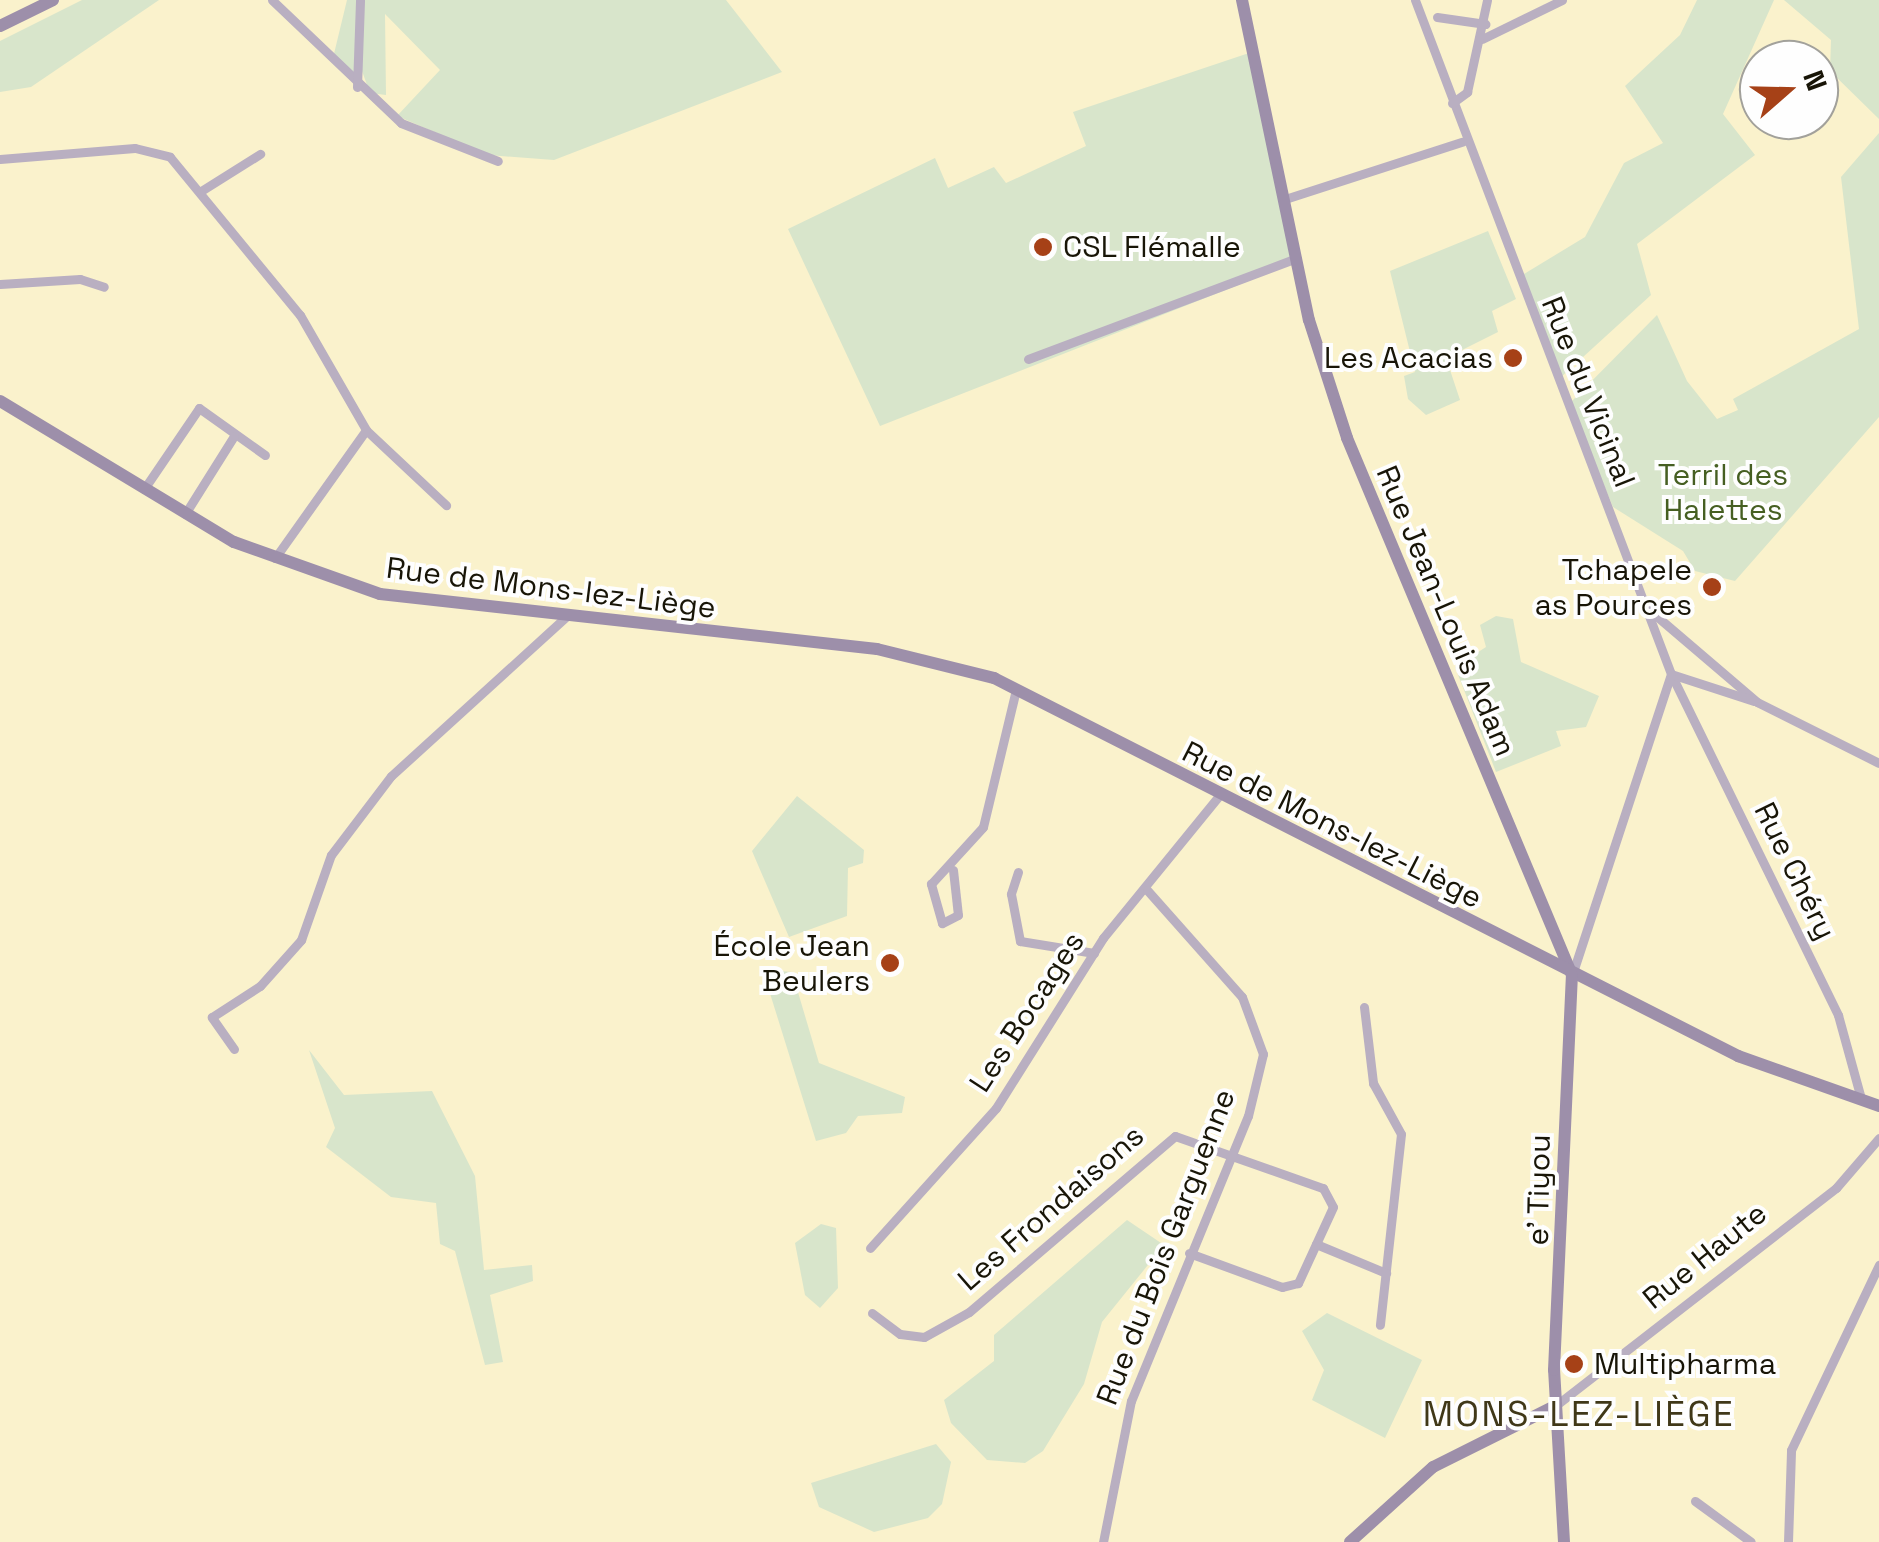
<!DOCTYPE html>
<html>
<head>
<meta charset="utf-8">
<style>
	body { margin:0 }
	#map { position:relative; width:1879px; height:1542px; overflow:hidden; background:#faf2cc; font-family:"Space Grotesk",sans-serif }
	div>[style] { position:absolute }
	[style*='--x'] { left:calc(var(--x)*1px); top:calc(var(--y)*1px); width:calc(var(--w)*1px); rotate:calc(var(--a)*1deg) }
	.green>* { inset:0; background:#d8e5cb }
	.street>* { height:9px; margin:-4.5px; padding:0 4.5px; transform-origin:4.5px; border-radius:4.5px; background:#b9afc1 }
	.secondary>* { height:12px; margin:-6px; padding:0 6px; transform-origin:6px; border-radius:6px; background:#9d8faa }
	.dots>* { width:28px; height:28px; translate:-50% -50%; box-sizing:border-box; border:5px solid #fefefe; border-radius:50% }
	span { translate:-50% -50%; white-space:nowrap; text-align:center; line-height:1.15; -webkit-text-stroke:8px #fefefe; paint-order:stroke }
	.poi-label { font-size:30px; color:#181507 }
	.left { translate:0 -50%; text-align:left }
	.right { translate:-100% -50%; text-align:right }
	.street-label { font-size:30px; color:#181507 }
	.park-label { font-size:30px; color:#465f22 }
	.quarter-label { font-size:35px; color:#403818; letter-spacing:2.5px }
	.north { position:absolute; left:1739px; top:40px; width:100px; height:100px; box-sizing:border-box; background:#fefefe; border:2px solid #a2a19b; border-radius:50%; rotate:70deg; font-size:28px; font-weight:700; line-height:40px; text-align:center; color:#181507 }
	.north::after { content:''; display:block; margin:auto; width:35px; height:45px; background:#a64117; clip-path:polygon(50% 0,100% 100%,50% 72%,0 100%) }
</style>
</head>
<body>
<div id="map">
	<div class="green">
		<div style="clip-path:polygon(82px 0,159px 0,31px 87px,0 92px,0 41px)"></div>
		<div style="clip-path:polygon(347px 0,726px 0,782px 72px,554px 160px,488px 155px,397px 116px,440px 70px,385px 14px,386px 95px,370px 93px,362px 71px,345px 73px,332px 62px)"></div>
		<div style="clip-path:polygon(1697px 0,1774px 0,1723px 114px,1755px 155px,1637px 244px,1651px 295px,1560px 378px,1519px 277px,1585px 237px,1624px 163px,1663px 143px,1625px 86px,1680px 35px)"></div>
		<div style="clip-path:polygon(1784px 0,1879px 0,1879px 119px,1830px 71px,1831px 40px)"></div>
		<div style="clip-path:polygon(1252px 52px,1292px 264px,880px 426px,788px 229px,935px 158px,948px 188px,994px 167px,1006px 183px,1086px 146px,1073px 112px)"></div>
		<div style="clip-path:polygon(1879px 133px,1879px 417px,1735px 581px,1695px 571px,1683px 551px,1613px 507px,1570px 403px,1657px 315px,1687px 381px,1717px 419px,1738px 410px,1733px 399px,1859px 329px,1841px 177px)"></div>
		<div style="clip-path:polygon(1488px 231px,1516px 299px,1492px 311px,1498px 332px,1446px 358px,1460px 400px,1426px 415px,1408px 399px,1404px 376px,1415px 372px,1390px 271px)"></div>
		<div style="clip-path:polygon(1496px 616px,1513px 619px,1521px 662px,1599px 696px,1586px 727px,1556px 731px,1561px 746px,1496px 772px,1455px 667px,1486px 647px,1480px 625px)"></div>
		<div style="clip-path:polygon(797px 796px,864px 850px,863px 863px,848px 868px,847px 916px,789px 937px,752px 851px)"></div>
		<div style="clip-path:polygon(779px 971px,792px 972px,819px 1063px,905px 1097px,902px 1113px,858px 1116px,846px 1133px,816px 1141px,768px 987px)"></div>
		<div style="clip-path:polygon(309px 1050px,344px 1095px,432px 1091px,475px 1176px,484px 1270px,532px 1265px,533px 1281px,490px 1295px,503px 1362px,485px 1365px,455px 1251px,440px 1244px,436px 1203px,391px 1197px,326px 1147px,335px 1128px)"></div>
		<div style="clip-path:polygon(1127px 1220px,1164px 1245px,1102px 1322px,1084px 1384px,1043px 1451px,1025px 1463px,987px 1460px,951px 1423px,944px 1400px,994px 1361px,994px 1335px)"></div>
		<div style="clip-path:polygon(821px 1224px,836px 1228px,838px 1288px,820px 1308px,805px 1295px,795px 1243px)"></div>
		<div style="clip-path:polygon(1327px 1313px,1422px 1360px,1385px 1438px,1312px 1400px,1324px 1370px,1302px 1331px)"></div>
		<div style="clip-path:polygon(936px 1444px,951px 1462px,942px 1504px,928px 1518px,874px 1532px,819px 1507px,811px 1483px)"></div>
	</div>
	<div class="street">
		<div style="--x:272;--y:0;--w:178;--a:43.6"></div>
		<div style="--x:401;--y:123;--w:104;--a:21.4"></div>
		<div style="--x:1415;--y:0;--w:721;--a:69.2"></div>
		<div style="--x:1671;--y:674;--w:380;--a:63.9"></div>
		<div style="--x:1838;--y:1015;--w:83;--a:74.6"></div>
		<div style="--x:1437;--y:17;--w:49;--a:8.3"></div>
		<div style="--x:1482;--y:39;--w:89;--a:-26"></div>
		<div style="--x:357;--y:87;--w:87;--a:-88"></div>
		<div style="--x:1452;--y:103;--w:19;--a:-36"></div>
		<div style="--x:1467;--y:92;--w:94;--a:-77.7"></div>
		<div style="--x:0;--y:159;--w:135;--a:-4.7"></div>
		<div style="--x:135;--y:148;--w:36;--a:14"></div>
		<div style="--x:170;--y:157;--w:205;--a:50.6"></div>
		<div style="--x:300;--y:315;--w:133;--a:60.1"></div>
		<div style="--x:366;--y:430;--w:110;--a:43.2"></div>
		<div style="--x:201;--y:191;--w:70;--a:-32.1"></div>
		<div style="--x:1285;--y:199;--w:186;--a:-17.9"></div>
		<div style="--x:0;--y:284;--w:80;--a:-3.6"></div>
		<div style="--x:80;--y:279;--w:25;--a:18"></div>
		<div style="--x:1028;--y:359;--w:287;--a:-20.6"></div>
		<div style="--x:144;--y:489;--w:98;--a:-55.8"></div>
		<div style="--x:199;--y:408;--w:81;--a:35.5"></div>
		<div style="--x:185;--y:514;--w:92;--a:-57.9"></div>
		<div style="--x:275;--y:558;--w:157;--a:-54.6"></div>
		<div style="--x:1647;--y:608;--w:145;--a:40.5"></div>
		<div style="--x:1757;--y:702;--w:136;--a:26.6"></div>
		<div style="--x:1671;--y:674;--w:87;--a:18"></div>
		<div style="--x:953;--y:870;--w:45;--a:83.7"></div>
		<div style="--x:958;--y:915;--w:18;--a:153"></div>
		<div style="--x:942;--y:923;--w:41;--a:-105.8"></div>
		<div style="--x:931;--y:884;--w:77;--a:-47.6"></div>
		<div style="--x:983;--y:827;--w:141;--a:-76.5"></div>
		<div style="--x:1018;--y:872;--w:23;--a:108"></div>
		<div style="--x:1011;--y:894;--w:48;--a:79.2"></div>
		<div style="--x:1020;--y:941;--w:75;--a:9.2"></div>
		<div style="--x:1572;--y:975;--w:317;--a:-71.8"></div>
		<div style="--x:1364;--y:1007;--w:77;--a:83.2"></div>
		<div style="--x:1373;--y:1083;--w:58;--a:61.2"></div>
		<div style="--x:1401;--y:1134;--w:192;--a:96.3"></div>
		<div style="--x:234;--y:1049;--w:39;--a:-125"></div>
		<div style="--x:212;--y:1017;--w:57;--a:-32.9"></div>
		<div style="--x:260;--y:986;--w:62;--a:-48.3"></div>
		<div style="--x:301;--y:940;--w:90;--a:-70.6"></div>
		<div style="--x:331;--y:855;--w:99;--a:-52.8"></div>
		<div style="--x:391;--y:776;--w:236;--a:-42.3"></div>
		<div style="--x:1316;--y:1244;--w:76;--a:22.5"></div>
		<div style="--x:870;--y:1248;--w:188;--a:-48"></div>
		<div style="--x:996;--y:1108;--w:201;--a:-57.8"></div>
		<div style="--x:1103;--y:938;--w:183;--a:-50.8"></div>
		<div style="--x:872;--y:1313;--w:35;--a:37"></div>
		<div style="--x:900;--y:1334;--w:24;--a:7"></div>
		<div style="--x:924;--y:1337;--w:51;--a:-29.1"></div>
		<div style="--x:969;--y:1312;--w:271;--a:-40.5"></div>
		<div style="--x:1175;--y:1136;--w:157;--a:19.4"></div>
		<div style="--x:1323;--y:1188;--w:21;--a:62"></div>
		<div style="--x:1333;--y:1207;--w:84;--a:114.7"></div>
		<div style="--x:1298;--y:1283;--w:16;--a:166"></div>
		<div style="--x:1282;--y:1287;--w:99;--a:-159.9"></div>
		<div style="--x:1555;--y:1406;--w:356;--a:-37.8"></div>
		<div style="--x:1836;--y:1188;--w:66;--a:-49.3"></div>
		<div style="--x:1695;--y:1501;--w:69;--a:36.2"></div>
		<div style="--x:1103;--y:1542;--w:144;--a:-78.8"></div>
		<div style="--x:1131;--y:1401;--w:308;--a:-67.7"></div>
		<div style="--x:1248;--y:1116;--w:64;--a:-76.4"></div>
		<div style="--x:1263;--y:1054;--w:61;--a:-110.2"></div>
		<div style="--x:1242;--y:997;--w:143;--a:-131.6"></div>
		<div style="--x:1788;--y:1542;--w:92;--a:-88.1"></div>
		<div style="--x:1791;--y:1450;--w:205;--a:-64.6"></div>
	</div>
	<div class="secondary">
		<div style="--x:1242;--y:0;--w:327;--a:78.2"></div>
		<div style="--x:1309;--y:320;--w:124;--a:72.1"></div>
		<div style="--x:1347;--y:438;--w:582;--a:67.27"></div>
		<div style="--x:0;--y:26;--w:59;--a:-26.1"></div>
		<div style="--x:0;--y:401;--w:273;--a:31.1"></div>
		<div style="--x:234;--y:542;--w:155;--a:19.6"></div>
		<div style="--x:380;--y:594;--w:500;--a:6.31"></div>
		<div style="--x:877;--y:649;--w:121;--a:13.9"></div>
		<div style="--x:994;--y:678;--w:835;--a:26.93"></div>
		<div style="--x:1738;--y:1056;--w:150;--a:19.5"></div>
		<div style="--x:1350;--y:1542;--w:112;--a:-42.1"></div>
		<div style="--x:1433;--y:1467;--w:136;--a:-26.6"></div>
		<div style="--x:1564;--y:1542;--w:172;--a:-93.3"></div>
		<div style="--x:1554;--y:1370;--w:395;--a:-87.4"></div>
	</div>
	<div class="dots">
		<div style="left:1043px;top:247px;background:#a64117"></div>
		<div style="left:1513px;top:358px;background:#a64117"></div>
		<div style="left:1712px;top:587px;background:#a64117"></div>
		<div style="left:890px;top:963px;background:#a64117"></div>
		<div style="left:1574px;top:1364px;background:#a64117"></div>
	</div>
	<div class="poi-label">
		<span class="left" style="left:1063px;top:247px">CSL Flémalle</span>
		<span class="right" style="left:1493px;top:358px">Les Acacias</span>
		<span class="right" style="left:1692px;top:587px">Tchapele<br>as Pources</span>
		<span class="right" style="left:870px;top:963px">École Jean<br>Beulers</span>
		<span class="left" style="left:1594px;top:1364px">Multipharma</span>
	</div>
	<div class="street-label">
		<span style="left:1588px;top:392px;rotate:68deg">Rue du Vicinal</span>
		<span style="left:551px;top:588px;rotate:7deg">Rue de Mons-lez-Liège</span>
		<span style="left:1446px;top:611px;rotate:67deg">Rue Jean-Louis Adam</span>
		<span style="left:1332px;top:825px;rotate:27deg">Rue de Mons-lez-Liège</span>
		<span style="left:1795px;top:871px;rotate:64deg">Rue Chéry</span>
		<span style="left:1027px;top:1012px;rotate:-57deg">Les Bocages</span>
		<span style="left:1539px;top:1190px;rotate:-89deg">e' Tiyou</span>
		<span style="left:1051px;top:1208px;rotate:-41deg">Les Frondaisons</span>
		<span style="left:1166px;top:1247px;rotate:-69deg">Rue du Bois Garguenne</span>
		<span style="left:1705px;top:1256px;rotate:-39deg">Rue Haute</span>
	</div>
	<div class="park-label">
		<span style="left:1723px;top:492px">Terril des<br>Halettes</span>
	</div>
	<div class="quarter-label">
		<span style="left:1579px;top:1414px">MONS-LEZ-LIÈGE</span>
	</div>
	<div class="north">N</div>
</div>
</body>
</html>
